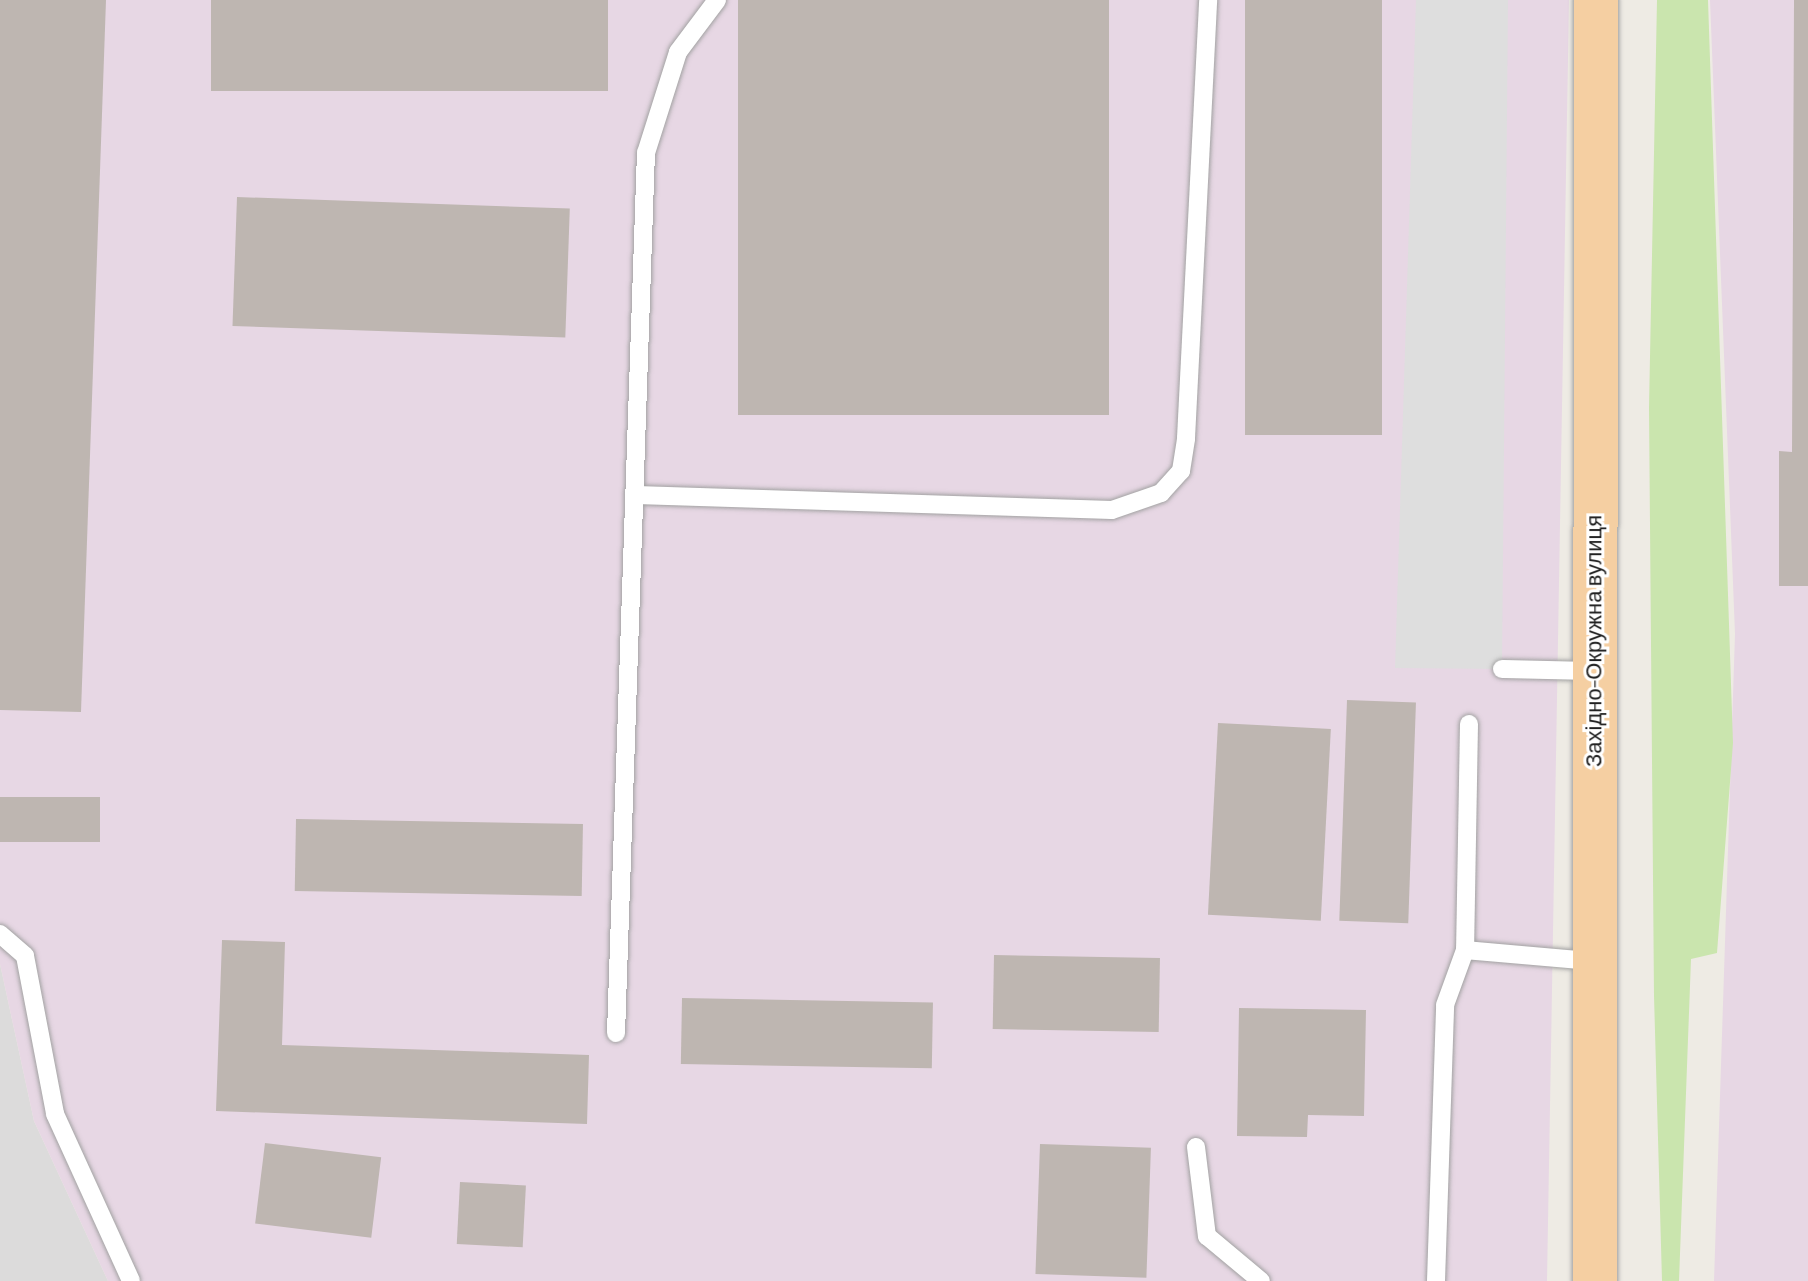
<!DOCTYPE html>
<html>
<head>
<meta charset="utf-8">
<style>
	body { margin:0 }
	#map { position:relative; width:1808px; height:1281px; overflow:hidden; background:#eeebe4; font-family:Barlow,sans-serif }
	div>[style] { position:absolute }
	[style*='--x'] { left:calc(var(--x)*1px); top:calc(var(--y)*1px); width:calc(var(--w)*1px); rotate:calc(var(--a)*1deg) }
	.residential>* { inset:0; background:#dcdbdb }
	.industrial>* { inset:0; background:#e7d7e4 }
	.grass>* { inset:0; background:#cae5ae }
	.parking>* { inset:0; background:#dedede }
	.building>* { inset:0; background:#beb6b1; transform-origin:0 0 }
	.roads { filter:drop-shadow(0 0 2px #a2a2a2) drop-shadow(0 0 2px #a2a2a2) }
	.service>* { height:18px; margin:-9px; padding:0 9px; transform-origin:9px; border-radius:9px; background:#fff }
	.primary>* { height:44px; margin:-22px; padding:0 22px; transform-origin:22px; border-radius:22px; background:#f5cfa2 }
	span { translate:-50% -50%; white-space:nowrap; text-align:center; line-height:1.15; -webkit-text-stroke:6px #fff; paint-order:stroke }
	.street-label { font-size:22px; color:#1e1e1e }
</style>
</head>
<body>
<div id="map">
	<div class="residential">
		<div style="clip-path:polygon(0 964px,34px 1121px,108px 1281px,0 1281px)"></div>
	</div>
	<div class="industrial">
		<div style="clip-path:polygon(0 0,1569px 0,1547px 1281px,108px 1281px,34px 1121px,0 964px)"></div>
		<div style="clip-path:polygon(1710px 0,1808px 0,1808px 1281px,1714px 1281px,1735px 634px)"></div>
	</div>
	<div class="grass">
		<div style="clip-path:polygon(1657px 0,1708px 0,1733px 743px,1717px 953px,1691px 959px,1679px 1281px,1662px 1281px,1654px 996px,1649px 408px)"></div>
	</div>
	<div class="parking">
		<div style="clip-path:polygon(1416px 0,1508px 0,1502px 669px,1395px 668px)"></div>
	</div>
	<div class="building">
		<div style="clip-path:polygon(0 0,106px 0,81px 712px,0 710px)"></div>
		<div style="left:211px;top:0;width:397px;height:91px"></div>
		<div style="left:738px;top:0;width:371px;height:415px"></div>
		<div style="left:1245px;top:0;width:137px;height:435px"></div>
		<div style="clip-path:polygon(1794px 0,1808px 0,1808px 586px,1779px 586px,1779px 451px,1792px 452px)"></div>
		<div style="left:237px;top:197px;width:333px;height:129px;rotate:2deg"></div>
		<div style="left:1347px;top:700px;width:69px;height:221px;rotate:2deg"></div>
		<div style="left:1218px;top:723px;width:113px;height:192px;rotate:3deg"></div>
		<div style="left:0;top:797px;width:100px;height:45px"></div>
		<div style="left:296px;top:819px;width:287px;height:72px;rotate:1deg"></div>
		<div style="clip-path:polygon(222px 940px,285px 942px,282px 1045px,589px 1055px,587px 1124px,216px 1111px)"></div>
		<div style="left:994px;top:955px;width:166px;height:74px;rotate:1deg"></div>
		<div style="left:682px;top:998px;width:251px;height:66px;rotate:1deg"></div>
		<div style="clip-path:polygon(1239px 1008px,1366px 1010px,1364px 1116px,1308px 1115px,1307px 1137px,1237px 1136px)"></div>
		<div style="left:265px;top:1143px;width:117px;height:81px;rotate:7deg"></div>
		<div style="left:1040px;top:1144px;width:111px;height:130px;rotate:2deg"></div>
		<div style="left:460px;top:1182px;width:66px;height:62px;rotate:3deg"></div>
	</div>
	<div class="roads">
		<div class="service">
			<div style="--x:636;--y:495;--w:476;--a:1.8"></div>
			<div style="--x:1112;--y:510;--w:52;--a:-19.1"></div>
			<div style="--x:1161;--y:493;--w:30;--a:-48"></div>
			<div style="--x:1181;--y:471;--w:33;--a:-81"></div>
			<div style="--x:1186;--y:438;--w:439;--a:-87.1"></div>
			<div style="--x:1502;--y:669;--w:91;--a:1.3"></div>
			<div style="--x:1469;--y:724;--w:226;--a:91"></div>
			<div style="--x:1465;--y:950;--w:127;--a:5"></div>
			<div style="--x:0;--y:934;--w:33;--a:41"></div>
			<div style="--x:25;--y:956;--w:161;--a:79.2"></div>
			<div style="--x:55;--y:1114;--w:183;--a:65.5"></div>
			<div style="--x:616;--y:1033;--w:881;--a:-88.05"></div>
			<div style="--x:646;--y:153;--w:106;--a:-72.4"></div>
			<div style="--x:678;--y:52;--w:65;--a:-53.1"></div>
			<div style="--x:1196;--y:1147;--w:90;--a:83"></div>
			<div style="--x:1207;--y:1236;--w:70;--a:39.8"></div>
			<div style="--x:1436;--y:1281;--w:276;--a:-88.1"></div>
			<div style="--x:1445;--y:1005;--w:59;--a:-70"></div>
		</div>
		<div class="primary">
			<div style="--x:1595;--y:1281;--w:1281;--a:-89.96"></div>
		</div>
	</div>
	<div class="street-label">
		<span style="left:1593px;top:641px;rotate:-90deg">Західно-Окружна вулиця</span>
	</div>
</div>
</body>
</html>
